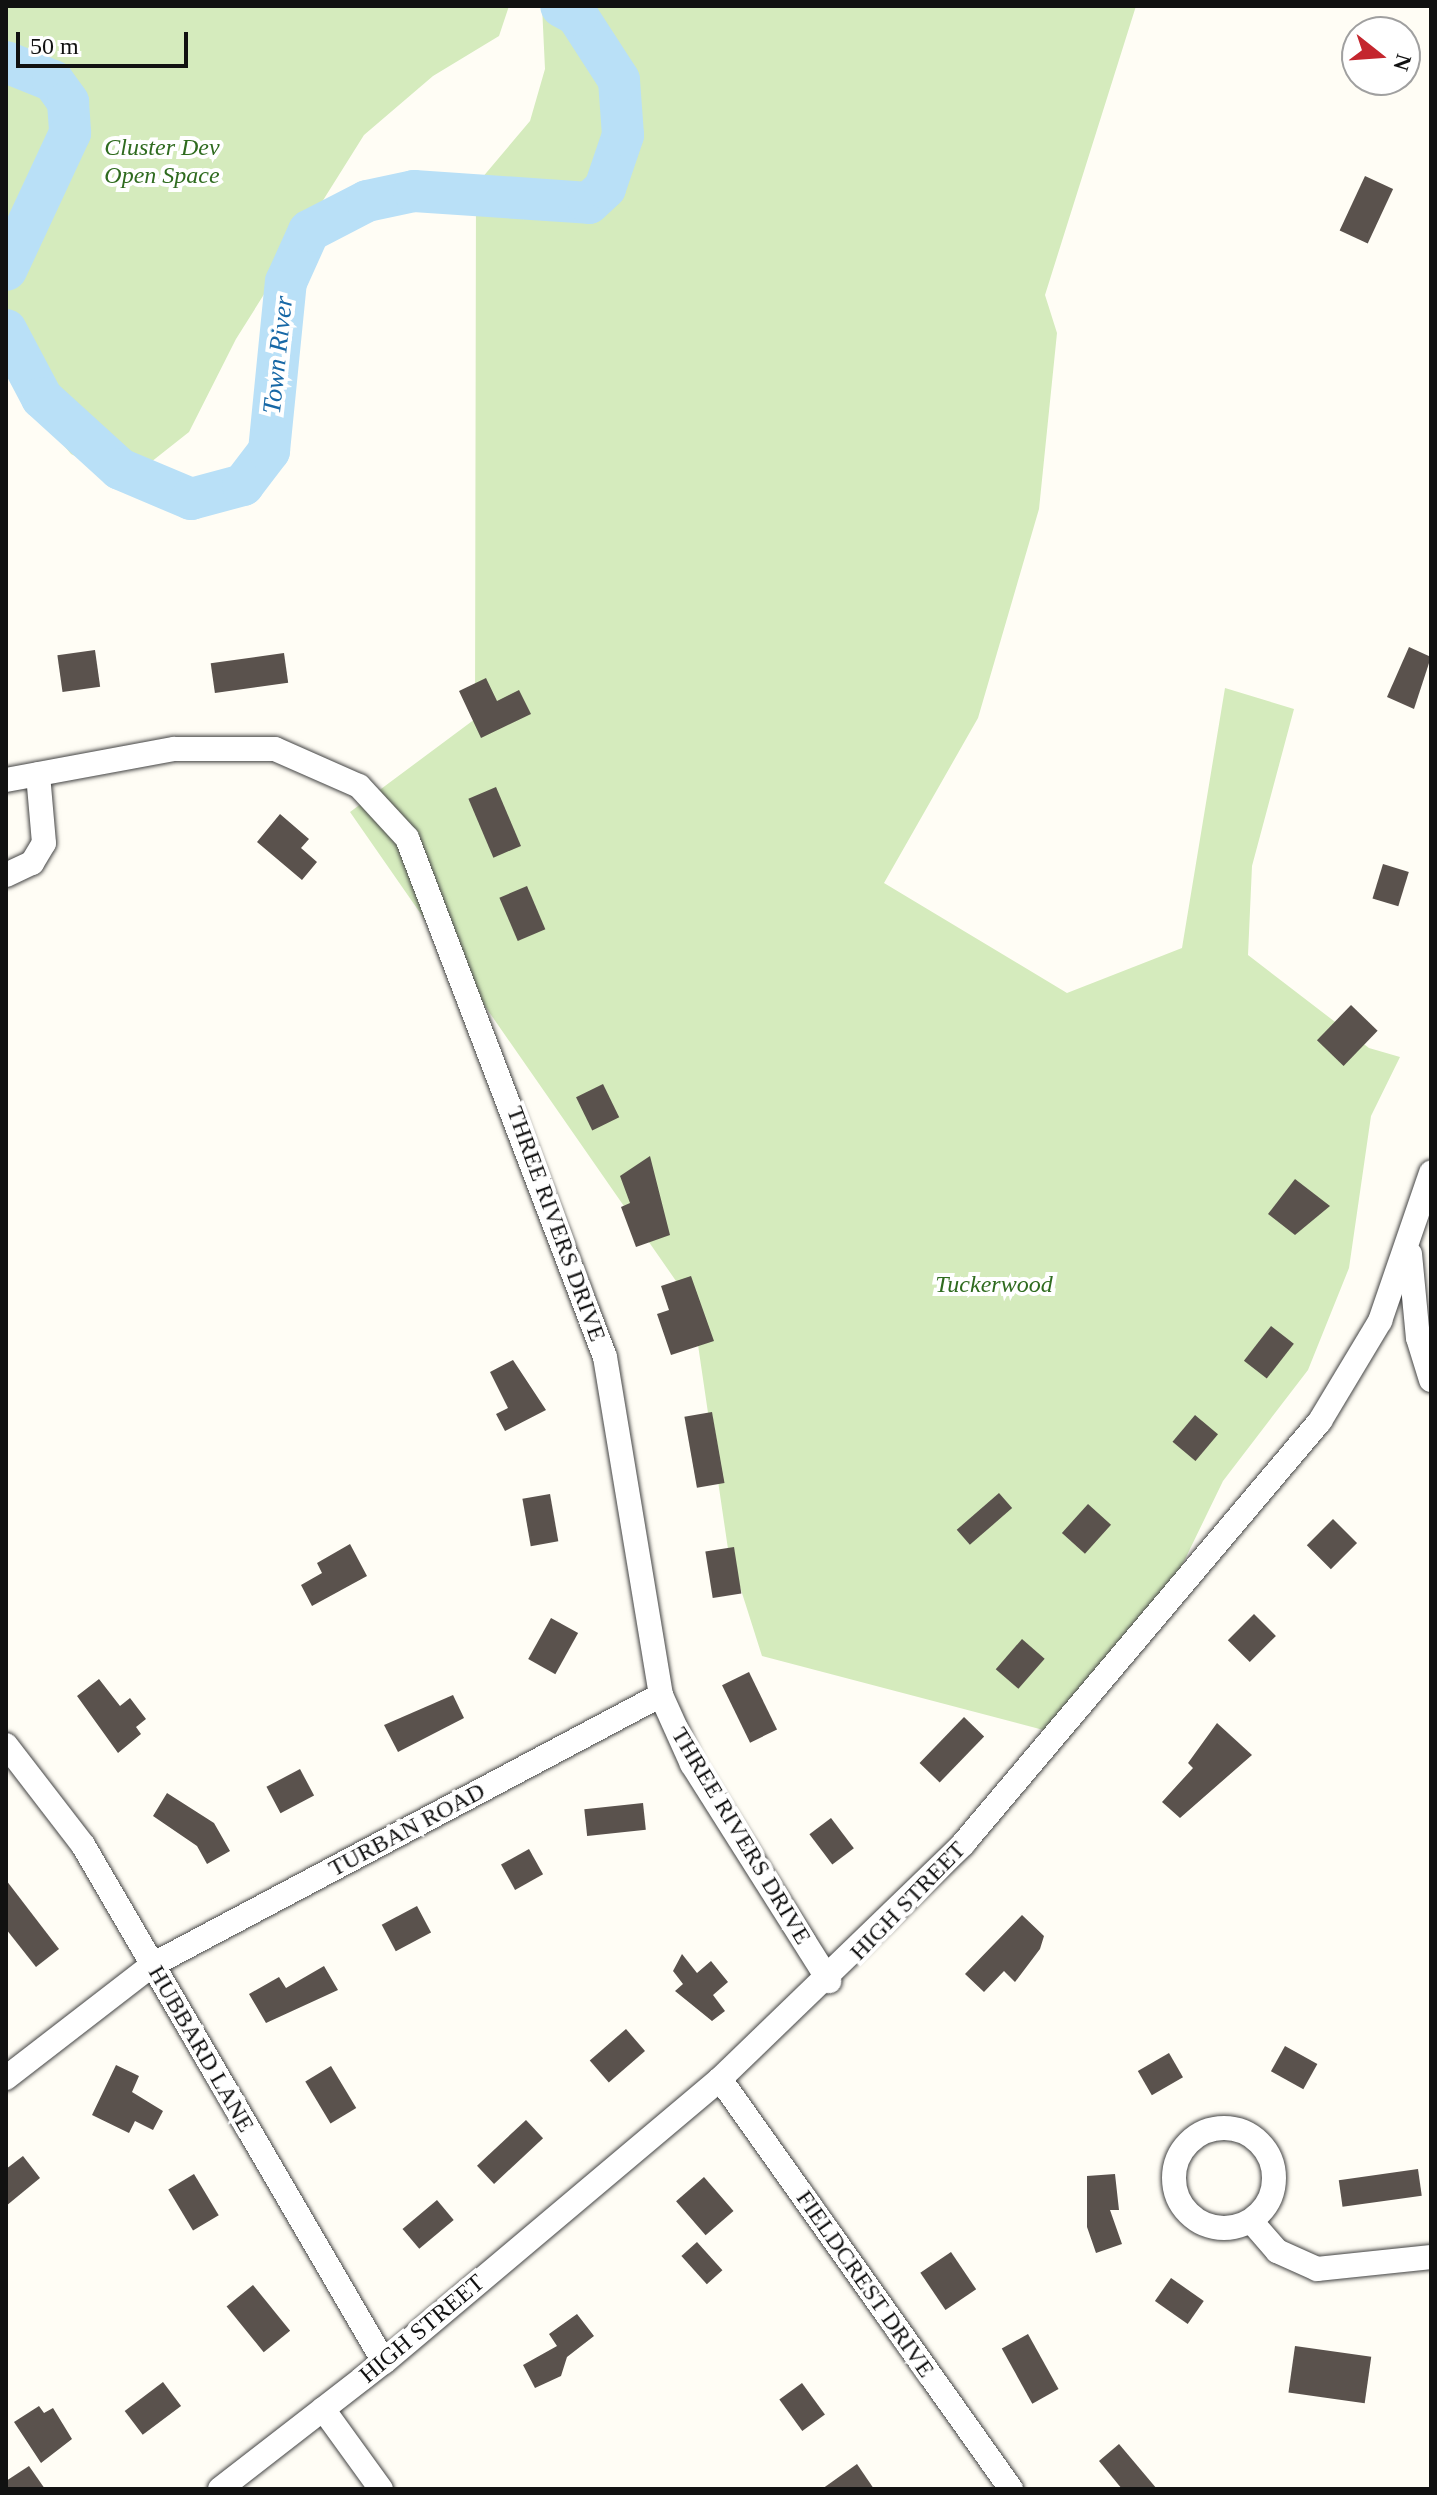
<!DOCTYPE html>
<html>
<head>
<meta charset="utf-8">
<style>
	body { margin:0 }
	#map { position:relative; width:1437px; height:2495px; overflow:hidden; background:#fffdf5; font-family:Georgia,serif }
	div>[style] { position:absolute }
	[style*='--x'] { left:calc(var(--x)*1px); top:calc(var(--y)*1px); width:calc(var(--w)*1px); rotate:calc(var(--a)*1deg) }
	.green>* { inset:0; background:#d5ebbd }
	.river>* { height:42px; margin:-21px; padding:0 21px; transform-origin:21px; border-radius:21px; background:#b9e0f7 }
	.building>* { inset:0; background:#5a524d; transform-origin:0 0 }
	.roads { filter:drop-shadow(0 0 2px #444) drop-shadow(0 0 2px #444) }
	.minor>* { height:24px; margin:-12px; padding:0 12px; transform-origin:12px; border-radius:12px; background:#fff }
	.minor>.ring { margin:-12px; padding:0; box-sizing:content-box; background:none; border:24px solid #fff; border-radius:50% }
	span { translate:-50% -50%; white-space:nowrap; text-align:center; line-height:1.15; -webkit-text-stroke:8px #fff; paint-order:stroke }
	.park-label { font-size:24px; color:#2f6b1f; font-style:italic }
	.street-label { font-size:24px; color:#111 }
	.water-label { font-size:26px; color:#1768a6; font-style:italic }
	.frame { position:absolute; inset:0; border:8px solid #111; pointer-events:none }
	.north { position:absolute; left:1341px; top:16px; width:80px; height:80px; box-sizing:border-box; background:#fff; border:2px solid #a0a0a0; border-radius:50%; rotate:107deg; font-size:22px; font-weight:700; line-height:32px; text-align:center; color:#111 }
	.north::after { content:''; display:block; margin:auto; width:28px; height:36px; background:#c4262e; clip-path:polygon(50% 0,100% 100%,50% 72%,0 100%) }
	.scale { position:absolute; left:16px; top:32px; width:172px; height:36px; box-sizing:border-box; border:4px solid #111; border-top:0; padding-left:10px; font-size:24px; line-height:28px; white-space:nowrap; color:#111; -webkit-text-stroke:6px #fff; paint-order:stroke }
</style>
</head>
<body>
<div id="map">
	<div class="green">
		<div style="clip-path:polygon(6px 6px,509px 6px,499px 36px,433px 76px,364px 135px,236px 339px,189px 432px,127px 481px,71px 454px,16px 388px,6px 352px)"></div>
		<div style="clip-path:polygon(542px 6px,1136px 6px,1045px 295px,1057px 333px,1039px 509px,978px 718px,884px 883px,1067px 993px,1182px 948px,1225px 688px,1294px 709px,1252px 866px,1248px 955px,1369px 1048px,1400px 1057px,1371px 1116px,1349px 1268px,1308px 1370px,1223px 1481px,1156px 1619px,1070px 1737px,762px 1656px,728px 1549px,692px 1304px,350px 812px,475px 719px,476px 185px,530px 121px,545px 69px)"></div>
	</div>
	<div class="river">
		<div style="--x:6;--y:62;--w:51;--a:22"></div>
		<div style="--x:53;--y:81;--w:26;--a:54"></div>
		<div style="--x:68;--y:102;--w:31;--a:86"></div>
		<div style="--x:70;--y:133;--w:151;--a:115"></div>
		<div style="--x:6;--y:330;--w:77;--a:62.1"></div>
		<div style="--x:42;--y:398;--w:105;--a:42.3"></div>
		<div style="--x:120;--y:469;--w:77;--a:22.9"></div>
		<div style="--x:191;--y:499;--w:54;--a:-15.1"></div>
		<div style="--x:243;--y:485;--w:43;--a:-52.6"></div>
		<div style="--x:269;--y:451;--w:170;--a:-84.3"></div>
		<div style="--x:286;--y:282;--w:56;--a:-65.7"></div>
		<div style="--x:309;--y:231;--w:65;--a:-27.3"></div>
		<div style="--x:367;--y:201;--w:48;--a:-12"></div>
		<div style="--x:414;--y:191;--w:175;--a:3.9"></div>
		<div style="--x:589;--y:203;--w:22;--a:-43"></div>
		<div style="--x:605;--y:188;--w:56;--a:-71.2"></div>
		<div style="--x:623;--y:135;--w:55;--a:-94.2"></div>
		<div style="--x:619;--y:80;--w:77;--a:-122.9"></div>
		<div style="--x:577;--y:15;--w:18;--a:-151"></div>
	</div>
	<div class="building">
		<div style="left:1365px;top:176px;width:31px;height:60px;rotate:25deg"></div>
		<div style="clip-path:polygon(1409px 647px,1431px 657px,1414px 709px,1387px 697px)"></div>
		<div style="left:95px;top:650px;width:37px;height:38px;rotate:82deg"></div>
		<div style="left:284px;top:653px;width:30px;height:74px;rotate:82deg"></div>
		<div style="clip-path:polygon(486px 678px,497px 701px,519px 690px,531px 714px,481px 738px,459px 691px)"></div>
		<div style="left:496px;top:787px;width:64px;height:30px;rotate:67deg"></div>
		<div style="clip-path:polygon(280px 814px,309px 839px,301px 848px,317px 862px,302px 880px,257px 842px)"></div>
		<div style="left:1383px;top:864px;width:27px;height:36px;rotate:17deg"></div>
		<div style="left:527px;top:886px;width:47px;height:30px;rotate:67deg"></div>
		<div style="left:1351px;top:1005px;width:37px;height:49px;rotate:44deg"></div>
		<div style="left:603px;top:1084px;width:37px;height:30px;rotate:64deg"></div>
		<div style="clip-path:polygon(650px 1156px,670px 1235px,636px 1247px,621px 1207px,630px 1203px,620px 1176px)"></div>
		<div style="clip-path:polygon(1295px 1179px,1330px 1206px,1295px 1235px,1268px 1214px)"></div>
		<div style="clip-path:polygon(691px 1276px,714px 1341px,671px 1355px,657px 1314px,669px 1310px,661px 1286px)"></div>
		<div style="left:1271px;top:1326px;width:29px;height:44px;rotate:38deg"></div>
		<div style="clip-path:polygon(513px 1360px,546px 1410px,505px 1431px,496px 1414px,508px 1408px,490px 1372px)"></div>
		<div style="left:712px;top:1412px;width:72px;height:28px;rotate:80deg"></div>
		<div style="left:1195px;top:1415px;width:30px;height:35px;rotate:40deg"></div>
		<div style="left:999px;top:1493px;width:20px;height:56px;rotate:49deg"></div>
		<div style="left:550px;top:1494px;width:48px;height:28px;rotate:80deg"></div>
		<div style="left:1088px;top:1504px;width:31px;height:39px;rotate:42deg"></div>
		<div style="left:1333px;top:1519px;width:34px;height:37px;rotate:45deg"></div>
		<div style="clip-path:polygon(350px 1544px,367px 1576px,312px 1606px,301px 1585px,322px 1573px,317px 1563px)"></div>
		<div style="left:734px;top:1547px;width:47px;height:29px;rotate:81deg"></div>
		<div style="left:1254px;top:1614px;width:31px;height:37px;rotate:45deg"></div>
		<div style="left:551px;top:1618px;width:31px;height:47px;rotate:29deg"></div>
		<div style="left:1022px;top:1639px;width:30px;height:40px;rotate:41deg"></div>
		<div style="left:749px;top:1672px;width:64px;height:30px;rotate:64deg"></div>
		<div style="clip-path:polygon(99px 1679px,120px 1706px,130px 1698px,146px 1719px,136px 1727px,141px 1734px,118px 1753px,77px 1696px)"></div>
		<div style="clip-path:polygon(453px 1695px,464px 1718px,398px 1752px,384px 1725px)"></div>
		<div style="left:964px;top:1717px;width:28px;height:64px;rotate:44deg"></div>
		<div style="clip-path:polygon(1217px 1723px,1252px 1755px,1180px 1818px,1162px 1802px,1193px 1768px,1188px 1763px)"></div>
		<div style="left:300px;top:1769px;width:30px;height:38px;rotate:62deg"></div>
		<div style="clip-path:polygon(167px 1793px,214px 1823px,230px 1851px,207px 1864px,197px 1846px,153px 1816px)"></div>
		<div style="left:643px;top:1803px;width:27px;height:59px;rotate:84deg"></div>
		<div style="left:831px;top:1818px;width:38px;height:27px;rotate:53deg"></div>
		<div style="left:529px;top:1849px;width:29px;height:32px;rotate:61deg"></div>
		<div style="clip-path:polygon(6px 1880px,59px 1949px,36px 1967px,6px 1929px)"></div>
		<div style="left:417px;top:1906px;width:30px;height:40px;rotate:62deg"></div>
		<div style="clip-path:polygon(1022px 1915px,1044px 1936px,1040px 1949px,1015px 1982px,1004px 1971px,984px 1992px,965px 1974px)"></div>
		<div style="clip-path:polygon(682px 1954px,697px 1973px,711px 1961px,728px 1982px,713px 1995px,725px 2011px,712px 2021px,675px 1991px,683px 1984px,673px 1971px)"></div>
		<div style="clip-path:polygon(324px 1966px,338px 1990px,266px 2023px,249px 1994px,279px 1977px,286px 1988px)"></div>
		<div style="left:626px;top:2029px;width:29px;height:48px;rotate:49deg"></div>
		<div style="left:1285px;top:2046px;width:37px;height:29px;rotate:29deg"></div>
		<div style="left:1169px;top:2053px;width:28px;height:36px;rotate:60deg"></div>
		<div style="clip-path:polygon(116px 2065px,139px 2076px,132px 2092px,163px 2111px,153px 2130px,135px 2121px,129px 2133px,92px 2115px)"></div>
		<div style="left:331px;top:2066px;width:49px;height:30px;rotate:59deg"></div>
		<div style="left:526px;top:2120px;width:25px;height:67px;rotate:47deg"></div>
		<div style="clip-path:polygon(23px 2156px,40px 2178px,6px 2206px,6px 2169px)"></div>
		<div style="left:1418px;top:2169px;width:27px;height:80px;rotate:82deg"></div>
		<div style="left:194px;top:2174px;width:48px;height:30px;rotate:59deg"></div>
		<div style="clip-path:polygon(1115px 2174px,1119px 2210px,1110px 2210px,1122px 2244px,1096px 2253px,1087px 2227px,1087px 2176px)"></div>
		<div style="left:704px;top:2177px;width:45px;height:37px;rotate:49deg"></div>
		<div style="left:437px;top:2200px;width:26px;height:45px;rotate:50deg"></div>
		<div style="left:697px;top:2242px;width:38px;height:21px;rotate:48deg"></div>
		<div style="left:951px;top:2252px;width:45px;height:37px;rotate:56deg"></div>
		<div style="left:1171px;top:2278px;width:40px;height:28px;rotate:35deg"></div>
		<div style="left:253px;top:2285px;width:59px;height:34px;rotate:51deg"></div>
		<div style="clip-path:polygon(577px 2314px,594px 2336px,567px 2357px,561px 2376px,535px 2388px,523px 2365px,557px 2346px,549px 2334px)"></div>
		<div style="left:1028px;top:2334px;width:63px;height:30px;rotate:61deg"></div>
		<div style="left:1295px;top:2346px;width:77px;height:47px;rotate:8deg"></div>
		<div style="left:163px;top:2382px;width:30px;height:48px;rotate:53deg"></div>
		<div style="left:802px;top:2383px;width:39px;height:28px;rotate:54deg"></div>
		<div style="clip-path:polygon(39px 2406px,44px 2413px,53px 2408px,72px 2439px,41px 2463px,14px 2422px)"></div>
		<div style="clip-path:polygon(1119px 2444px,1157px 2489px,1122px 2489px,1099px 2461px)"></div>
		<div style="clip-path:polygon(857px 2464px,874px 2489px,822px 2489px)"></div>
		<div style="clip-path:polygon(29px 2466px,45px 2489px,6px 2489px,6px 2481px)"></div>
	</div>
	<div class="roads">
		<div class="minor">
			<div style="--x:6;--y:780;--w:171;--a:-10.5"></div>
			<div style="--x:174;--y:749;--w:101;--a:0"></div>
			<div style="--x:275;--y:749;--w:92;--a:23.8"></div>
			<div style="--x:359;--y:786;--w:71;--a:47.3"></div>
			<div style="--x:407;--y:838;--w:555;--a:69.12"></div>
			<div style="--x:605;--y:1357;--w:343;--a:80.6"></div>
			<div style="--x:661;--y:1695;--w:76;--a:65.8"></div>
			<div style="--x:692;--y:1764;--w:257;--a:57.7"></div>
			<div style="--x:6;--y:875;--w:29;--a:-25"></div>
			<div style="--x:32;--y:863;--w:23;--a:-59"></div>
			<div style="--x:44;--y:843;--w:69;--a:-95"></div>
			<div style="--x:1410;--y:1254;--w:84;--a:84.6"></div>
			<div style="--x:1418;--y:1338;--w:44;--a:72.8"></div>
			<div style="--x:6;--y:1745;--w:126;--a:52.4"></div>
			<div style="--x:83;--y:1845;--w:598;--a:59.79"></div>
			<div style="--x:6;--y:2078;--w:185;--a:-37.7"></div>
			<div style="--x:152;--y:1965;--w:576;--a:-27.94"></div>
			<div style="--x:720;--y:2079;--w:503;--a:54.63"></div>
			<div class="ring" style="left:1174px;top:2128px;width:76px;height:76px"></div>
			<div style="--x:1251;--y:2221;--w:40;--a:49"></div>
			<div style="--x:1277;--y:2251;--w:44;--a:24.2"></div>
			<div style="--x:1317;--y:2269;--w:115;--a:-6"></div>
			<div style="--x:323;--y:2409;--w:99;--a:54.1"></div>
			<div style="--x:220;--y:2489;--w:207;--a:-37.8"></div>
			<div style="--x:384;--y:2362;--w:439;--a:-40.1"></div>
			<div style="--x:720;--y:2079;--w:338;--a:-44"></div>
			<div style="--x:963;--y:1844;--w:554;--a:-49.84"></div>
			<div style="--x:1320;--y:1421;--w:117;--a:-59"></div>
			<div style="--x:1380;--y:1321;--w:157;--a:-71"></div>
		</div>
	</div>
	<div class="park-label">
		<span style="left:162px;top:162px">Cluster Dev<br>Open Space</span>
		<span style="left:994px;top:1285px">Tuckerwood</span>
	</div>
	<div class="street-label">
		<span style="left:556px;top:1224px;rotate:70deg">THREE RIVERS DRIVE</span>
		<span style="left:407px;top:1830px;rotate:-28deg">TURBAN ROAD</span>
		<span style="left:741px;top:1836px;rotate:59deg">THREE RIVERS DRIVE</span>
		<span style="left:908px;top:1901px;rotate:-46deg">HIGH STREET</span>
		<span style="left:201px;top:2049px;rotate:60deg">HUBBARD LANE</span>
		<span style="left:865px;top:2284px;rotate:55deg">FIELDCREST DRIVE</span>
		<span style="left:422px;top:2329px;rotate:-40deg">HIGH STREET</span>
	</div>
	<div class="water-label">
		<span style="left:278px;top:355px;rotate:-84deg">Town River</span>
	</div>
	<div class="frame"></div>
	<div class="north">N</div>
	<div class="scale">50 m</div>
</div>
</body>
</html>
